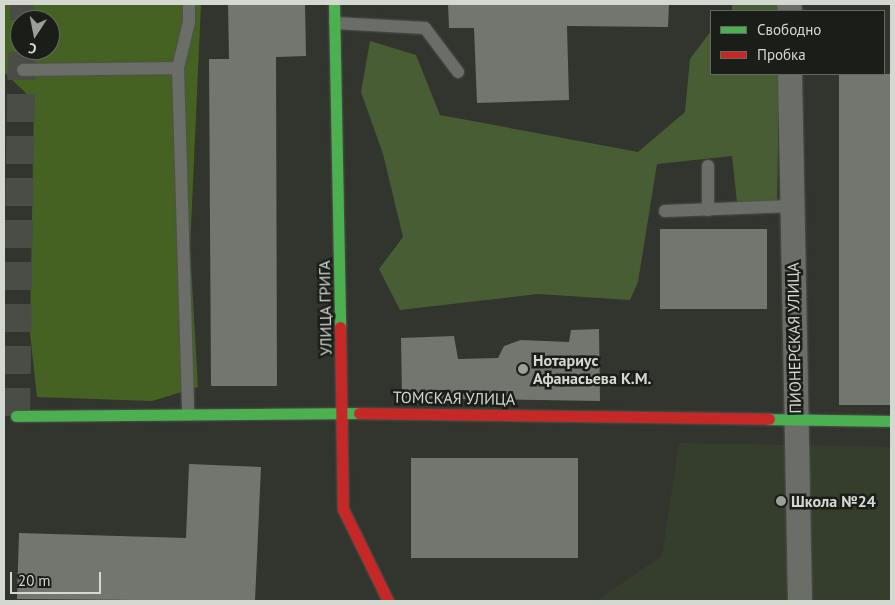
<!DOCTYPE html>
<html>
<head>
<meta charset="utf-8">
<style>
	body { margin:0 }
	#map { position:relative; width:895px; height:605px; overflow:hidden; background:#31352e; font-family:"PT Sans",sans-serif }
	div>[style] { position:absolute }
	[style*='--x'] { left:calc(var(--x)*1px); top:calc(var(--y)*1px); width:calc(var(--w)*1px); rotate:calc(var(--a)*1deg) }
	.built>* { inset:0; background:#353e2d }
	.green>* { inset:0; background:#495d34; transform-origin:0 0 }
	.forest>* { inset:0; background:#466223 }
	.building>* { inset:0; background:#72766f; transform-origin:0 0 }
	.street-tunnel>* { height:24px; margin-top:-12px; transform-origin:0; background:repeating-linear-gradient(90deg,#494d46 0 24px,transparent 0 36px) }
	.secondary-tunnel>* { height:28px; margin-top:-14px; transform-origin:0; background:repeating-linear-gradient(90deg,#494d46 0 28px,transparent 0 42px) }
	.roads { filter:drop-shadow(0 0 1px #4e514b) drop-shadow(0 0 1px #4e514b) }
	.lane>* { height:12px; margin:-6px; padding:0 6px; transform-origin:6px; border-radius:6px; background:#6b6d69 }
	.street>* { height:24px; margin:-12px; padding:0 12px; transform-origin:12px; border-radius:12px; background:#6b6d69 }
	.fast>* { height:11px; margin:-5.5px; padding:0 5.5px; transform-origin:5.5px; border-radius:5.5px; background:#4caf50 }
	.jam>* { height:11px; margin:-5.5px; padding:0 5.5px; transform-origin:5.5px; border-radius:5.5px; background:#c62828 }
	.dots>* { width:14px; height:14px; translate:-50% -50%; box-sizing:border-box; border:2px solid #1b1e18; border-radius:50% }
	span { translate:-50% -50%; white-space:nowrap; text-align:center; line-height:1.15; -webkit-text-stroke:5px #1b1e18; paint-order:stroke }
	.street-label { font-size:16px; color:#d3d8d0 }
	.poi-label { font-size:16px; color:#d3d8d0; font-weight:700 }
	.left { translate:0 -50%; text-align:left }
	.frame { position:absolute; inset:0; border:5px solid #d3d8d0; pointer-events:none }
	.legend { position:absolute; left:710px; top:10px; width:175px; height:65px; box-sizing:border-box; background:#1b1e18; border:1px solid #656862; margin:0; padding:6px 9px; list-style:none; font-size:15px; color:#d3d8d0 }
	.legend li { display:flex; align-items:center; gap:10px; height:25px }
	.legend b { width:25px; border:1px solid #656862 }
	.north { position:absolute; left:10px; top:10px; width:50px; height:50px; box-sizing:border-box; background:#1b1e18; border:1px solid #656862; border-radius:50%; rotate:191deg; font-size:14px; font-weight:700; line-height:20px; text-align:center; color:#d3d8d0 }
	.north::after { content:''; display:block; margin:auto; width:18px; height:22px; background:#9a9f97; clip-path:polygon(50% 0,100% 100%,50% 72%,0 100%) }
	.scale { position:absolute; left:10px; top:572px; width:91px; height:22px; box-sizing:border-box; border:2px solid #d3d8d0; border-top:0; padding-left:6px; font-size:15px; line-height:18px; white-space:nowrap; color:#d3d8d0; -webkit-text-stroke:4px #1b1e18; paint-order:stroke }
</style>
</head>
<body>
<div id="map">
	<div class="built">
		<div style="clip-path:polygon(679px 443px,891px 447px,891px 601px,596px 601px,662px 556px)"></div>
	</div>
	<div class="green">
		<div style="left:732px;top:4px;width:48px;height:9px"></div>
		<div style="clip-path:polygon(711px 31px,711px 74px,779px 74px,777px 210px,738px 212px,732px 156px,657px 164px,638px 282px,630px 300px,538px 294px,400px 310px,379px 269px,403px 237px,383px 154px,361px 92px,370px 41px,416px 55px,440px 115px,638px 152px,685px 112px,690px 59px)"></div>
	</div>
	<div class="forest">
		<div style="clip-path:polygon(evenodd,4px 4px,201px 4px,190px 249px,198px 387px,152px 401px,37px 397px,30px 333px,34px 101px,4px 72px,4px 4px,20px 20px,50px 20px,50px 50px,20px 50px,20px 20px)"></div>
	</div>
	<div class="building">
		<div style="clip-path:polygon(228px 4px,305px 4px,306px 56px,276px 57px,277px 386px,211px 386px,209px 59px,229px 59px)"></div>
		<div style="clip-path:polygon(448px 4px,669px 4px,668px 27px,567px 26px,569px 100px,477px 103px,474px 28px,449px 28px)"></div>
		<div style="left:839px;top:74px;width:52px;height:331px"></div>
		<div style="left:660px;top:229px;width:107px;height:80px"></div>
		<div style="clip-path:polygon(599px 329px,600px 401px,402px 398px,401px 338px,454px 336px,458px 359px,498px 358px,504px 346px,521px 340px,569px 342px,571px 330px)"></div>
		<div style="left:411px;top:458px;width:167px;height:100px"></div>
		<div style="clip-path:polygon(189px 464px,261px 467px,255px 601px,17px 599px,19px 533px,186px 538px)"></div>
	</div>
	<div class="street-tunnel">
		<div style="--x:22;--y:4;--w:16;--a:90"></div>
	</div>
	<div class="secondary-tunnel">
		<div style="--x:16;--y:416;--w:366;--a:-89.1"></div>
	</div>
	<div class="roads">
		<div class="lane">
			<div style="--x:335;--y:23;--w:90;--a:3.2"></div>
			<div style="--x:425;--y:28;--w:55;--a:53.1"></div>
			<div style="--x:178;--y:68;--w:47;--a:-76.6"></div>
			<div style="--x:189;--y:22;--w:18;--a:-90"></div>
			<div style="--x:23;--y:70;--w:155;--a:-0.7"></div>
			<div style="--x:178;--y:68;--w:346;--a:88.3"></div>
			<div style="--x:708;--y:166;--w:44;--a:90"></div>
			<div style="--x:665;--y:211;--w:127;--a:-2.3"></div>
		</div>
		<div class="street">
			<div style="--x:789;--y:4;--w:7;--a:82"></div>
			<div style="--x:790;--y:74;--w:527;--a:88.91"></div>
		</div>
		<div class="fast">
			<div style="--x:334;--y:4;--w:323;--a:88.9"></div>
			<div style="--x:16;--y:416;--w:343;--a:-0.5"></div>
			<div style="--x:769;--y:419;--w:122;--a:0.9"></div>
		</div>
		<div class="jam">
			<div style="--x:340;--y:327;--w:182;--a:89.1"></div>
			<div style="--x:343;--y:509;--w:102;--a:63.9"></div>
			<div style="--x:359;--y:413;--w:410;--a:0.8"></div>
		</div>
	</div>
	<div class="dots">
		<div style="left:523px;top:369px;background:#9a9f97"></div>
		<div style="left:781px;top:501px;background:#9a9f97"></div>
	</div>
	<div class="street-label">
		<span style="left:325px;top:308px;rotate:-91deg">УЛИЦА ГРИГА</span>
		<span style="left:794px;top:338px;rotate:-91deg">ПИОНЕРСКАЯ УЛИЦА</span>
		<span style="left:454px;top:398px;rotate:1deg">ТОМСКАЯ УЛИЦА</span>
	</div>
	<div class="poi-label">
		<span class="left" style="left:533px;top:369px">Нотариус<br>Афанасьева К.М.</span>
		<span class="left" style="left:791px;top:501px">Школа №24</span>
	</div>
	<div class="frame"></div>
	<ul class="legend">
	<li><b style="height:6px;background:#4caf50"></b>Свободно</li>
	<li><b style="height:6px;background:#c62828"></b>Пробка</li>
	</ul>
	<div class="north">С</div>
	<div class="scale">20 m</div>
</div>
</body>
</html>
